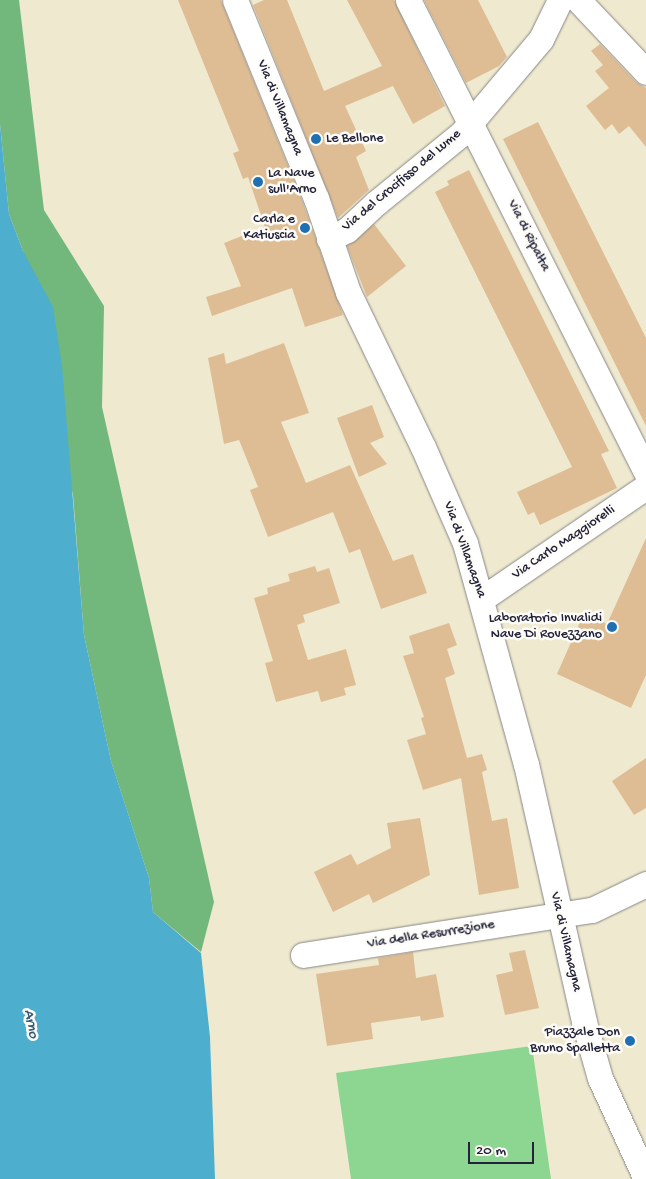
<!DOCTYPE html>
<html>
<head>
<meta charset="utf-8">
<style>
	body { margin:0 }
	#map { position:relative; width:646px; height:1179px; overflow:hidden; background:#efe9cf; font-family:"Gochi Hand",sans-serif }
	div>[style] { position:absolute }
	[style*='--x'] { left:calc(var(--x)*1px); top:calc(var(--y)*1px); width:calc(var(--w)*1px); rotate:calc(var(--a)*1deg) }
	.green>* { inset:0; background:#8dd691 }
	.forest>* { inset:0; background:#72b77b }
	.water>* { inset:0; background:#4eaecd }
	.building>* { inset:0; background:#debd95 }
	.roads { filter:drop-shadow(0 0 1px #888685) drop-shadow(0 0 1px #888685) }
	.street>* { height:25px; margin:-12.5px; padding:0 12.5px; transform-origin:12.5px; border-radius:12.5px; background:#fff }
	.dots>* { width:14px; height:14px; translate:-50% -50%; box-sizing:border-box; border:2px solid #fdfcf7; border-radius:50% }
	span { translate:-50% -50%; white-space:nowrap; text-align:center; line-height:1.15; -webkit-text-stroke:5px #fdfcf7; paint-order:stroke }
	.street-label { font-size:14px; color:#22223b }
	.poi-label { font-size:14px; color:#22223b }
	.left { translate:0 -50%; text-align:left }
	.right { translate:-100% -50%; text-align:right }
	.water-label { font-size:15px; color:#345a75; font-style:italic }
	.scale { position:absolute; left:468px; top:1142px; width:66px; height:22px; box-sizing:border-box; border:2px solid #22223b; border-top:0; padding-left:6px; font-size:15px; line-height:18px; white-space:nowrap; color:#22223b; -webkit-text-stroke:4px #fdfcf7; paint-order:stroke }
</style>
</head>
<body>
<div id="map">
	<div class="green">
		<div style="clip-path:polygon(532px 1046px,551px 1179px,351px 1179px,336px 1073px)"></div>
	</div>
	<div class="forest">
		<div style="clip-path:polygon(0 0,19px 0,44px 210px,104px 306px,102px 407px,214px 902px,201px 952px,153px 912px,149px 878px,111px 761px,84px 635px,73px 495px,23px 251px,9px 214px,0 124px)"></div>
	</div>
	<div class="water">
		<div style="clip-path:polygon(0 124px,9px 214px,23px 251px,53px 307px,62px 366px,84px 635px,111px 761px,149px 878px,153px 912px,201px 953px,210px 1037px,215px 1179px,0 1179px)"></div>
	</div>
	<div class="building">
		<div style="clip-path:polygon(178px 0,221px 0,303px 203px,343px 315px,305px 327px,292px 288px,212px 316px,206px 297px,241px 286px,224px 243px,265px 227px,248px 177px,243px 179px,233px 153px,239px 151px)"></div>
		<div style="clip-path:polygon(264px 0,287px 0,324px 91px,382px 66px,347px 0,394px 0,445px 106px,413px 124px,393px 86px,345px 106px,366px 151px,356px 157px,369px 190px,338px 218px,253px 5px)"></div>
		<div style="clip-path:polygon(424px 0,478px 0,507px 57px,499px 66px,466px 83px)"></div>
		<div style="clip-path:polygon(600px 44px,636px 82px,646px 88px,646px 147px,629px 126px,619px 134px,612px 124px,605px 130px,586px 106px,609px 88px,595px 71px,603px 65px,591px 51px)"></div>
		<div style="clip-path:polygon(538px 122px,646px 338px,646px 426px,503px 139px)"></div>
		<div style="clip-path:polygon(469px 170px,609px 451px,601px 454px,617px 488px,540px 525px,534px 512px,528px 515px,517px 492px,572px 467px,435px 192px,449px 185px,447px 181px)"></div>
		<div style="clip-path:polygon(374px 224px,406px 266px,367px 297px,347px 246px)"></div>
		<div style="clip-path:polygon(284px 343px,309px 413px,281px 422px,306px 483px,350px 465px,393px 561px,413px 554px,427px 593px,381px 609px,360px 549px,349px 553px,333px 512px,268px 537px,250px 490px,258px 487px,239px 440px,224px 444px,208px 358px,224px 353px,226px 364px)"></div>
		<div style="clip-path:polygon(372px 405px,384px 437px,370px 443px,387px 464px,359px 477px,337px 418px)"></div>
		<div style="clip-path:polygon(646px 538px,646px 675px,631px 708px,557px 674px,584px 613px,607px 624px)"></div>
		<div style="clip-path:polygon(315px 566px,317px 572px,329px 568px,340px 603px,303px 615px,305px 622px,297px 625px,308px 660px,346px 649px,356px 685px,344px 688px,346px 695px,321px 702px,318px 691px,276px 702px,265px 663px,273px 661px,254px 598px,268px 594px,267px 588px,290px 581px,288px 574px)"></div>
		<div style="clip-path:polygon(449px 623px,457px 645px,447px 649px,455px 674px,445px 678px,467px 758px,482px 754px,487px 770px,482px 772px,492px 821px,507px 818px,519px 888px,479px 895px,461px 778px,423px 790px,407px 740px,426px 734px,421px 718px,424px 717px,403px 656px,414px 653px,409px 636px)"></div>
		<div style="clip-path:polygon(646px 758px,646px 808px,634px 815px,612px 781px)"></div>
		<div style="clip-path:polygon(420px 818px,430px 875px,373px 903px,369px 894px,333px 912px,314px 872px,351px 854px,357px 865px,391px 848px,387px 823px)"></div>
		<div style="clip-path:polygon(525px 950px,539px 1008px,505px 1015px,496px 975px,513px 971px,509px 953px)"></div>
		<div style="clip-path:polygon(413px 952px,416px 978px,436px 974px,444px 1017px,421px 1021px,420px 1016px,371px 1023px,373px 1039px,327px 1046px,316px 974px,379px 965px,378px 958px)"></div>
	</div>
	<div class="roads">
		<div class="street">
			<div style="--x:235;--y:0;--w:214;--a:67.8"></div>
			<div style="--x:316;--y:198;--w:99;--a:71.2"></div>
			<div style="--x:348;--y:292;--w:172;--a:64.2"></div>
			<div style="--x:423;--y:447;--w:105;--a:66.4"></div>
			<div style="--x:465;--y:543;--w:229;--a:74.6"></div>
			<div style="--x:526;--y:764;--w:264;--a:77.3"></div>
			<div style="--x:584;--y:1022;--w:58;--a:74.1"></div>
			<div style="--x:600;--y:1078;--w:111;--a:65.5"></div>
			<div style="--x:408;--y:0;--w:529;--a:63.24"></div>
			<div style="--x:578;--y:0;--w:99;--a:46.6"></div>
			<div style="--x:329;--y:239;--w:20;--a:-27"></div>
			<div style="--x:347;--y:230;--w:40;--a:-43"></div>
			<div style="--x:376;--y:203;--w:109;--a:-39.1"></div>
			<div style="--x:461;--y:134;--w:124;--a:-49.9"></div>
			<div style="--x:541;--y:39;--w:43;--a:-64"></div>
			<div style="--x:483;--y:598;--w:197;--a:-34.3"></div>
			<div style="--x:303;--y:955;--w:292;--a:-8.9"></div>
			<div style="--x:592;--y:910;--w:60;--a:-25.7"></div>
		</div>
	</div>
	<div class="dots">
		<div style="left:316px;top:139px;background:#1f6fb2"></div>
		<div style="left:258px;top:182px;background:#1f6fb2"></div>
		<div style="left:305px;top:228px;background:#1f6fb2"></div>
		<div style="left:612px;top:627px;background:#1f6fb2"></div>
		<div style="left:630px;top:1041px;background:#1f6fb2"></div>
	</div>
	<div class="street-label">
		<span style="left:279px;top:108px;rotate:68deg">Via di Villamagna</span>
		<span style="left:402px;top:181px;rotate:-40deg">Via del Crocifisso del Lume</span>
		<span style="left:528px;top:236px;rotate:63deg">Via di Ripalta</span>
		<span style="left:564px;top:543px;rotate:-34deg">Via Carlo Maggiorelli</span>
		<span style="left:464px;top:550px;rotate:70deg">Via di Villamagna</span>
		<span style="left:431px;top:935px;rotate:-9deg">Via della Resurrezione</span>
		<span style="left:565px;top:942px;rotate:77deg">Via di Villamagna</span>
	</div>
	<div class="poi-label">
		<span class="left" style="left:326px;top:139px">Le Bellone</span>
		<span class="left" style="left:268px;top:182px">La Nave<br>sull'Arno</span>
		<span class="right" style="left:295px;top:228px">Carla e<br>Katiuscia</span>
		<span class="right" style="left:602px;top:627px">Laboratorio Invalidi<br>Nave Di Rovezzano</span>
		<span class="right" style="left:620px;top:1041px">Piazzale Don<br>Bruno Spalletta</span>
	</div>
	<div class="water-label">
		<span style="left:30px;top:1024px;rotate:79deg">Arno</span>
	</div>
	<div class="scale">20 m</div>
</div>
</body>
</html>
